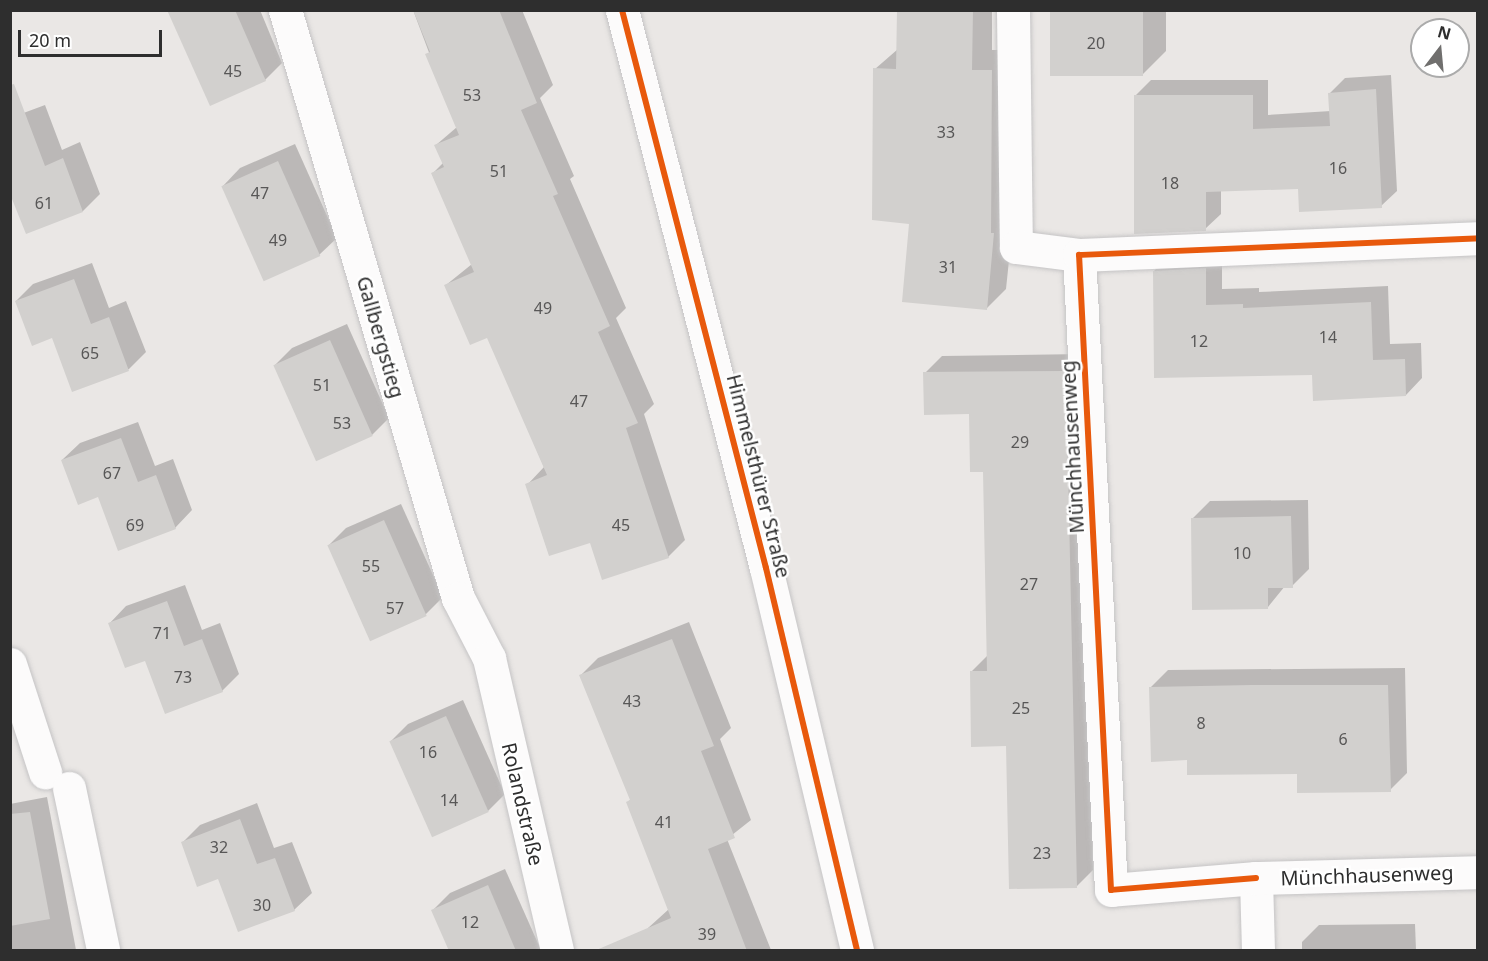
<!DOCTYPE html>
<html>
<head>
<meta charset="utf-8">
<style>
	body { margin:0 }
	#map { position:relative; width:1488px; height:961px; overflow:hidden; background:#eae7e5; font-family:"Noto Sans",sans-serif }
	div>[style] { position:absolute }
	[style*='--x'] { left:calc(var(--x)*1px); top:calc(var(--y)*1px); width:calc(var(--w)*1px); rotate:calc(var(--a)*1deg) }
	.shadow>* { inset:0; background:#0003 }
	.building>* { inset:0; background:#d2d0ce; transform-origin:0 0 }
	.roads { filter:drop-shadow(0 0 2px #c5c4c5) drop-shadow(0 0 2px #c5c4c5) }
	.minor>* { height:33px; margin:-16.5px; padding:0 16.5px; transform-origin:16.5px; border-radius:16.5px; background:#fcfbfb }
	.cycleway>* { height:6px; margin:-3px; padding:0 3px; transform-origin:3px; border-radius:3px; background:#e8590c }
	span { translate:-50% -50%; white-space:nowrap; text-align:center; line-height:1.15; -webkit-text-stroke:5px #fff; paint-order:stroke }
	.number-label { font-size:16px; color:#585757 }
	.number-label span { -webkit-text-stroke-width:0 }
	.street-label { font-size:20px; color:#2e2e2e }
	.frame { position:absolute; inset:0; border:12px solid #2e2e2e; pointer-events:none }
	.north { position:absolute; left:1410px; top:18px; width:60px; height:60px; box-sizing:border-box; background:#fff; border:2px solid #ababab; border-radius:50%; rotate:16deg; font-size:16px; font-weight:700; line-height:24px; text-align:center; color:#2e2e2e }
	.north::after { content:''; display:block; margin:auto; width:21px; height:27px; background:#706f6e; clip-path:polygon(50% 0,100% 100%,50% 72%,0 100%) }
	.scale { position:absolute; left:18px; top:30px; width:144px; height:27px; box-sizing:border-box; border:3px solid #2e2e2e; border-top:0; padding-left:8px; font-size:18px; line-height:21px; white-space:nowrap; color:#2e2e2e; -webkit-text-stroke:4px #fff; paint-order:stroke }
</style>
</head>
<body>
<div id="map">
	<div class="shadow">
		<div style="clip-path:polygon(169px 10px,260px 10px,282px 63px,265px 80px)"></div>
		<div style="clip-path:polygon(413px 10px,522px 10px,553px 85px,540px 98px,574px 176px,570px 179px,626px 308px,616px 318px,654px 404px,644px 414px,685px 540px,668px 557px,591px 541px,527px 485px,544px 467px,488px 336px,446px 285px,472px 264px,432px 174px,444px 162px,436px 145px,457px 127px)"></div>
		<div style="clip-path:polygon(898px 10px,992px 10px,992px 50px,1012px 50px,1014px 213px,1006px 289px,986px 309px,911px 222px,875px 69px,898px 49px)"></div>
		<div style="clip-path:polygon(1052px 10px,1166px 10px,1166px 51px,1142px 75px)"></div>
		<div style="clip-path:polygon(1391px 75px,1397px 191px,1381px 206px,1299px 187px,1221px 190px,1221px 214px,1205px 229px,1135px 96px,1151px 80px,1268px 80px,1268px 115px,1331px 111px,1330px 93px,1345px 78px)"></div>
		<div style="clip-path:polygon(45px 105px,62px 150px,80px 142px,100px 194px,83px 211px,26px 232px,10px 118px)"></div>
		<div style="clip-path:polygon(295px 144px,337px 238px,319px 255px,223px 186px,240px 168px)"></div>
		<div style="clip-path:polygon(1222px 252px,1222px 289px,1259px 288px,1259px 292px,1388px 286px,1390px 344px,1421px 343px,1422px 378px,1406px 395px,1314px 374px,1155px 377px,1154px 271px,1171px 255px)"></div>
		<div style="clip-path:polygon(92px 263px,109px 308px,126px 301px,146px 352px,129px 369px,73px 390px,53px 336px,16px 301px,33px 284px)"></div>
		<div style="clip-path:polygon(347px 324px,389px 418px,372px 435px,275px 365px,292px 348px)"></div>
		<div style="clip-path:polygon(1083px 354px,1093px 870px,1076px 887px,971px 672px,988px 655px,985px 470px,971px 412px,925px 373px,942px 356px)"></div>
		<div style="clip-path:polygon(138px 422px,155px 466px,173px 459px,192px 510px,175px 528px,99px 495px,62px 460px,80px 443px)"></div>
		<div style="clip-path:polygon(1308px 500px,1309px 569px,1292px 586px,1285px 586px,1268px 607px,1193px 518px,1210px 501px)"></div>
		<div style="clip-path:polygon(401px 504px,443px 597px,425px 615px,371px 639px,329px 545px,346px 528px)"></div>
		<div style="clip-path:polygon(185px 585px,202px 630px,220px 623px,239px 674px,222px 691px,146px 659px,109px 624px,126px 606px)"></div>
		<div style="clip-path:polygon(689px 622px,731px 728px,720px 739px,751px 820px,727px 839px,771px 950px,657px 950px,648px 928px,669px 909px,628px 802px,631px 799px,581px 675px,598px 658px)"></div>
		<div style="clip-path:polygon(1405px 668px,1407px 773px,1390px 790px,1298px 772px,1188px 759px,1151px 687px,1168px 670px)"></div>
		<div style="clip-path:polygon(463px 700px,505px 794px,488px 811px,391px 741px,408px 724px)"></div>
		<div style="clip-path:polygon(47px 797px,76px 950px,10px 950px,10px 804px)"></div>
		<div style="clip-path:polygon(257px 803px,274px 848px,292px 842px,312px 893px,294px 910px,183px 842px,200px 825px)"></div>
		<div style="clip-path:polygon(505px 869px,541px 950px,451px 950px,433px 910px,450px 893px)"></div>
		<div style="clip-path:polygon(1415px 924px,1416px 950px,1302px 950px,1302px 942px,1319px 925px)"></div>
	</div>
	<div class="building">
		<div style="clip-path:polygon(167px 10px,235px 10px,266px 81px,210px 106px)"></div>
		<div style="clip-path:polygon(413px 10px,499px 10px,537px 103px,521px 110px,558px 194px,553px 196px,610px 326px,598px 332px,638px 423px,626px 428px,669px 558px,602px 580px,590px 543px,549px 556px,525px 484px,547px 475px,487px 338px,470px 345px,444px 285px,474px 272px,431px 173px,444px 167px,434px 145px,459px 135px,425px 54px,430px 52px)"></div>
		<div style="clip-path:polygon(897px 10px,973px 10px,972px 70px,992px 70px,991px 233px,994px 233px,987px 310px,902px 302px,909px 224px,872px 220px,873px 68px,896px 69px)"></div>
		<div style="left:1050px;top:10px;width:93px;height:66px"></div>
		<div style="clip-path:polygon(14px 84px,45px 166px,63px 158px,83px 212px,26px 234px,10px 194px,10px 85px)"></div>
		<div style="clip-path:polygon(1376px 89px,1382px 208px,1299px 212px,1298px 189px,1206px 192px,1206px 231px,1134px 234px,1134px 95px,1253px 95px,1253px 129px,1330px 126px,1328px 93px)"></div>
		<div style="left:278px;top:161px;width:104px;height:62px;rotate:66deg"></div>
		<div style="clip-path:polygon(1206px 268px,1206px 305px,1243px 304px,1243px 308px,1371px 302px,1373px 360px,1405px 359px,1406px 396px,1313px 401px,1312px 375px,1154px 378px,1153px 271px)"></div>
		<div style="clip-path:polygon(74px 279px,91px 324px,109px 317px,129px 371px,72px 392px,52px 338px,32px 346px,15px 301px)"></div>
		<div style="left:330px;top:340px;width:105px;height:62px;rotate:66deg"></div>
		<div style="clip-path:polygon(1066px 371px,1077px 888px,1009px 889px,1006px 746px,971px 747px,970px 671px,987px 671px,983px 472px,970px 472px,969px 414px,924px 415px,923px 372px)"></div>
		<div style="clip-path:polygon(121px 438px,138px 482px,156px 475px,176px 529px,118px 551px,98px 497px,78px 505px,61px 460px)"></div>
		<div style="clip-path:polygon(1291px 516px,1293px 588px,1268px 588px,1268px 609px,1192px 610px,1191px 518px)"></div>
		<div style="left:384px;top:520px;width:105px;height:62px;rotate:66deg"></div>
		<div style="clip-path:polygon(167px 601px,184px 646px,202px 639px,223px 692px,165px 714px,145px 661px,125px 668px,108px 623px)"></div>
		<div style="clip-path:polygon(672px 639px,714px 746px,701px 751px,735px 838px,708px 849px,747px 951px,594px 951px,671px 918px,626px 802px,630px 800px,579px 675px)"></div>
		<div style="clip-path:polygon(1252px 685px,1388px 685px,1391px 792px,1297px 793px,1297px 774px,1187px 775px,1187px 760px,1151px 762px,1149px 687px)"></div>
		<div style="left:446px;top:716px;width:105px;height:62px;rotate:66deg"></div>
		<div style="clip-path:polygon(30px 812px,50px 919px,10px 926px,10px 814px)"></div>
		<div style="clip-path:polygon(240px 819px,257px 864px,275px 858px,295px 911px,238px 932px,218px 879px,197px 887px,181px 842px)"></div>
		<div style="clip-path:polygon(488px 885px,516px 951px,449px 951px,431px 910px)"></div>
	</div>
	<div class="roads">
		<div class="minor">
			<div style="--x:285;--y:10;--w:613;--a:73.61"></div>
			<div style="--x:458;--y:598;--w:68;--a:62.7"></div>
			<div style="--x:489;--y:658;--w:300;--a:76.9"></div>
			<div style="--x:622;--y:10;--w:576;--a:75.53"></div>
			<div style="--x:766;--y:568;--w:393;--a:76.6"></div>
			<div style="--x:1013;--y:10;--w:237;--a:89.3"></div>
			<div style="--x:1016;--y:247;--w:64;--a:7.2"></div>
			<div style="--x:10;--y:664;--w:114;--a:72"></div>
			<div style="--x:69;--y:788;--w:166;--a:78.1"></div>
			<div style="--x:1256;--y:878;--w:145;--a:175.3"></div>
			<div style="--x:1111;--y:890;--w:636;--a:-92.88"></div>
			<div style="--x:1079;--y:255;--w:399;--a:-2.4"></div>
			<div style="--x:1258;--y:950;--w:72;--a:-91.6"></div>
			<div style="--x:1256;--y:878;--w:222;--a:-1.5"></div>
		</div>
	</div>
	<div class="cycleway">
		<div style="--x:622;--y:10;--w:576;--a:75.53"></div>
		<div style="--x:766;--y:568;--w:393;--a:76.6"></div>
		<div style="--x:1256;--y:878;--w:145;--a:175.3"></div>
		<div style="--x:1111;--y:890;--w:636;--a:-92.88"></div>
		<div style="--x:1079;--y:255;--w:399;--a:-2.4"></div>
	</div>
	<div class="number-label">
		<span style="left:1096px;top:43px">20</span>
		<span style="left:233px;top:71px">45</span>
		<span style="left:472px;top:95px">53</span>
		<span style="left:946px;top:132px">33</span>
		<span style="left:1338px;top:168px">16</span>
		<span style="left:499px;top:171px">51</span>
		<span style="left:1170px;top:183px">18</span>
		<span style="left:260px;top:193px">47</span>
		<span style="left:44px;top:203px">61</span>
		<span style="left:278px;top:240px">49</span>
		<span style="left:948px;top:267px">31</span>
		<span style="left:543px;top:308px">49</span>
		<span style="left:1328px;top:337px">14</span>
		<span style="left:1199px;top:341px">12</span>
		<span style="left:90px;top:353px">65</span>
		<span style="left:322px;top:385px">51</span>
		<span style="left:579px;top:401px">47</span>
		<span style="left:342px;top:423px">53</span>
		<span style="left:1020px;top:442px">29</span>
		<span style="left:112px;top:473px">67</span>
		<span style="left:135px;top:525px">69</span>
		<span style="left:621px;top:525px">45</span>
		<span style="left:1242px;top:553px">10</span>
		<span style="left:371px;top:566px">55</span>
		<span style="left:1029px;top:584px">27</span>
		<span style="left:395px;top:608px">57</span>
		<span style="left:162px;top:633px">71</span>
		<span style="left:183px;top:677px">73</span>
		<span style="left:632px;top:701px">43</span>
		<span style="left:1021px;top:708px">25</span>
		<span style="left:1201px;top:723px">8</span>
		<span style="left:1343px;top:739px">6</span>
		<span style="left:428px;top:752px">16</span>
		<span style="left:449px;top:800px">14</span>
		<span style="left:664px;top:822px">41</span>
		<span style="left:219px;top:847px">32</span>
		<span style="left:1042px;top:853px">23</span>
		<span style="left:262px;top:905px">30</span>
		<span style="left:470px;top:922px">12</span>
		<span style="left:707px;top:934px">39</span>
	</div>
	<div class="street-label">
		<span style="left:381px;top:337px;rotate:74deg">Gallbergstieg</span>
		<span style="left:1072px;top:447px;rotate:-93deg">Münchhausenweg</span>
		<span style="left:759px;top:476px;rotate:76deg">Himmelsthürer Straße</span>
		<span style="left:523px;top:804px;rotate:77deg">Rolandstraße</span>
		<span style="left:1367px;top:875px;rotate:-2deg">Münchhausenweg</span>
	</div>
	<div class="frame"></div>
	<div class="north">N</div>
	<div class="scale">20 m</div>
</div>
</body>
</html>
